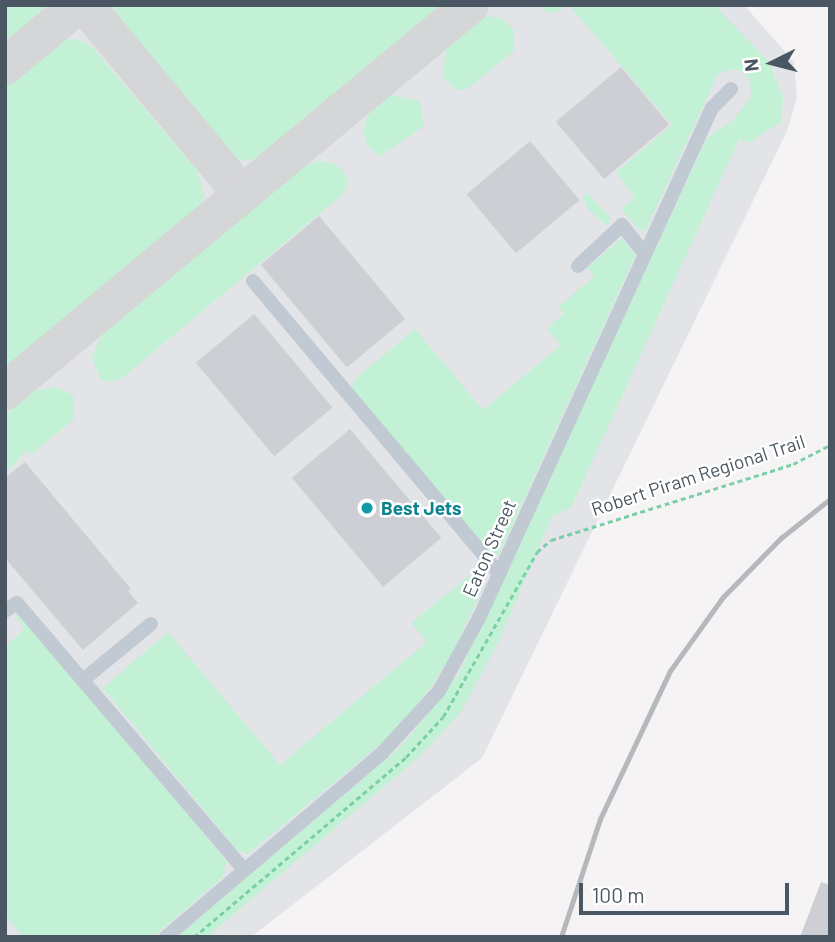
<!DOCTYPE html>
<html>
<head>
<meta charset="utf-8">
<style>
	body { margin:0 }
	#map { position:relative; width:835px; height:942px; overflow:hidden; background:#f5f3f3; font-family:Barlow,sans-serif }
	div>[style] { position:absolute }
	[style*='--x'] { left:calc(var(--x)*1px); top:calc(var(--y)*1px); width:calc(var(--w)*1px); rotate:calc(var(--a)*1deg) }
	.airport>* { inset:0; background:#e2e4e7 }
	.green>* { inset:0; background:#c3f1d5 }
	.taxiway>* { height:38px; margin:-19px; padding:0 19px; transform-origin:19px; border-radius:19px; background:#d5d6d8 }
	.building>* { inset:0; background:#cdcfd5; transform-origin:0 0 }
	.path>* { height:2.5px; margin-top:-1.25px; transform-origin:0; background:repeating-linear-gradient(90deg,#7ad0a6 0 5px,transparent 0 8.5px) }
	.minor>* { height:14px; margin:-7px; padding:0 7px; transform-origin:7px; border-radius:7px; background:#c1cad2 }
	.rail>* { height:4.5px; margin:-2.25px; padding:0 2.25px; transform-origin:2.25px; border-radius:2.25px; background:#b5b8bd }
	.dots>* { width:19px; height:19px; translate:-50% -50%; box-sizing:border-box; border:4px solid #fff; border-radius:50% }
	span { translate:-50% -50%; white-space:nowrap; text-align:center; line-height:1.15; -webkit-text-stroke:5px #fff; paint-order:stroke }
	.street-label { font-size:19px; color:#4a5661 }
	.culture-label { font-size:19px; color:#0d838f; font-weight:700 }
	.left { translate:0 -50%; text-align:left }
	.frame { position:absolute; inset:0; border:7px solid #4a5661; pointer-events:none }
	.north { position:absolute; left:737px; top:28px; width:70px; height:70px; -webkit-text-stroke:5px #fff; paint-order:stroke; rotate:264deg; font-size:19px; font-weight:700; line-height:28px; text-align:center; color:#4a5661 }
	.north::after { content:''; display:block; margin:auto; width:24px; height:32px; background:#4a5661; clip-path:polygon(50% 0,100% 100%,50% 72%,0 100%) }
	.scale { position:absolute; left:579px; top:883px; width:210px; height:32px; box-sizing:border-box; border:4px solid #4a5661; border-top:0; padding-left:9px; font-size:21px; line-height:24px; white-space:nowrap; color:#4a5661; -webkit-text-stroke:5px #fff; paint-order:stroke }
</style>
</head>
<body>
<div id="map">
	<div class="airport">
		<div style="clip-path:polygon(5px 5px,744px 5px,794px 62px,797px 97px,787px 131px,482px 758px,251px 937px,5px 937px)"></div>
	</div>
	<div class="green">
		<div style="clip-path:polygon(5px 5px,46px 5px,5px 44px)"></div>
		<div style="clip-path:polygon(115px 5px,444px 5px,262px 157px,243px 161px,226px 153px,119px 26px)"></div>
		<div style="clip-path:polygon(535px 5px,714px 5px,769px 62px,783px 97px,781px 122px,748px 143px,739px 139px,571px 508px,552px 516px,499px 641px,461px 712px,420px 756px,207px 937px,177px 937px,402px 746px,458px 675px,707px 138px,732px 121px,751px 97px,750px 79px,743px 72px,735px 69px,718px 74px,645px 231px,639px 229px,621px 209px,635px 197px,616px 172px,672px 125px,569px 5px,552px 14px)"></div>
		<div style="clip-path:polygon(484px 16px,501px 18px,513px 29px,514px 51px,467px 89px,456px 90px,443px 76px,446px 45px)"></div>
		<div style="clip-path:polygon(77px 39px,91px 46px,196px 169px,205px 196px,197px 210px,5px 372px,5px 87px,61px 40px)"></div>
		<div style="clip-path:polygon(391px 95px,420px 101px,424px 126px,381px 156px,368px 147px,363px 131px,371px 108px)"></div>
		<div style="clip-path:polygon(319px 161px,335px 164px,345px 173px,348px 184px,342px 195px,121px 379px,105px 382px,100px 378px,92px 359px,101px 335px,302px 166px)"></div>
		<div style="clip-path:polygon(587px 193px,610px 217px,608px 226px,589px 210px,583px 197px)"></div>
		<div style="clip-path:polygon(622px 238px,635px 256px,499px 554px,492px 557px,351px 390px,355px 379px,415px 329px,483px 410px,561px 345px,547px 329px,564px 313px,559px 306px,595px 276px,587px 268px)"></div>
		<div style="clip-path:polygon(56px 387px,74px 396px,74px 419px,31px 455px,27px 450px,5px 473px,5px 415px,34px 391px)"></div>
		<div style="clip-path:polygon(480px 567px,484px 586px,449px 659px,422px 700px,384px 741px,248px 854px,237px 850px,103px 688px,168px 632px,280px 765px,427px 642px,411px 623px)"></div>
		<div style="clip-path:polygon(18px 612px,227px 862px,222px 878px,153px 937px,23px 937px,5px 915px,5px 646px,25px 629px,15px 616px)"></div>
	</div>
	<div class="taxiway">
		<div style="--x:85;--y:5;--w:246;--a:50.3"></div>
		<div style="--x:5;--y:66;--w:95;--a:-39.9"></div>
		<div style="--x:5;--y:391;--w:604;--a:-39.7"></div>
	</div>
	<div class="building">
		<div style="left:621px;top:67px;width:75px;height:85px;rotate:50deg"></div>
		<div style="left:530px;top:141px;width:77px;height:83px;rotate:50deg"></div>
		<div style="left:319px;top:216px;width:134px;height:76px;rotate:50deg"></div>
		<div style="left:254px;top:314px;width:122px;height:76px;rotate:50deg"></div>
		<div style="left:350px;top:429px;width:142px;height:76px;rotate:50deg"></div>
		<div style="clip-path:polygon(25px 462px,131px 589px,128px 591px,138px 603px,83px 650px,5px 558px,5px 478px)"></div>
		<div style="clip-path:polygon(821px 882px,830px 885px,830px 937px,800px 937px)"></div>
	</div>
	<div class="path">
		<div style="--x:194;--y:937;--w:278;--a:-40.3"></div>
		<div style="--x:406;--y:757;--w:54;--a:-47.2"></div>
		<div style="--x:443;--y:717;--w:190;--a:-60.3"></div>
		<div style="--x:537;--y:552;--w:18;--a:-41"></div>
		<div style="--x:551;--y:540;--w:254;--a:-17.4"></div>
		<div style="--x:793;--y:464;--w:42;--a:-27.2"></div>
	</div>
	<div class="minor">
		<div style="--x:578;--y:266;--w:60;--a:-43"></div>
		<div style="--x:622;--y:225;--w:37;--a:52"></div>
		<div style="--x:253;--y:281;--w:382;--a:49.9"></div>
		<div style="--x:5;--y:611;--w:14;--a:-34"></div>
		<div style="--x:17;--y:603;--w:350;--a:49.6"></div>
		<div style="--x:83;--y:680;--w:88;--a:-39.5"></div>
		<div style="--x:166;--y:937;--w:284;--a:-40.4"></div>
		<div style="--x:382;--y:753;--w:84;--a:-47.4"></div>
		<div style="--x:439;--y:691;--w:83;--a:-61.3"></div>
		<div style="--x:479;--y:618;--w:561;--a:-65.45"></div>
		<div style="--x:712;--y:108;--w:27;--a:-45"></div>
	</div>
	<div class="rail">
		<div style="--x:561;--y:937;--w:124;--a:-71.7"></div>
		<div style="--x:600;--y:819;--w:164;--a:-64.7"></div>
		<div style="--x:670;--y:671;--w:91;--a:-54.4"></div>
		<div style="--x:723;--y:597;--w:83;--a:-45.5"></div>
		<div style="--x:781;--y:538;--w:63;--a:-38.5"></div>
	</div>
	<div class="dots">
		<div style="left:367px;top:508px;background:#0f9aa8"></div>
	</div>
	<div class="street-label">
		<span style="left:698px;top:475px;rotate:-18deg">Robert Piram Regional Trail</span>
		<span style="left:489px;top:548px;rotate:-66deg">Eaton Street</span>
	</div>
	<div class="culture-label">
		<span class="left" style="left:381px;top:508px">Best Jets</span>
	</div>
	<div class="frame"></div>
	<div class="north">N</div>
	<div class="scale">100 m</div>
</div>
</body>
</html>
